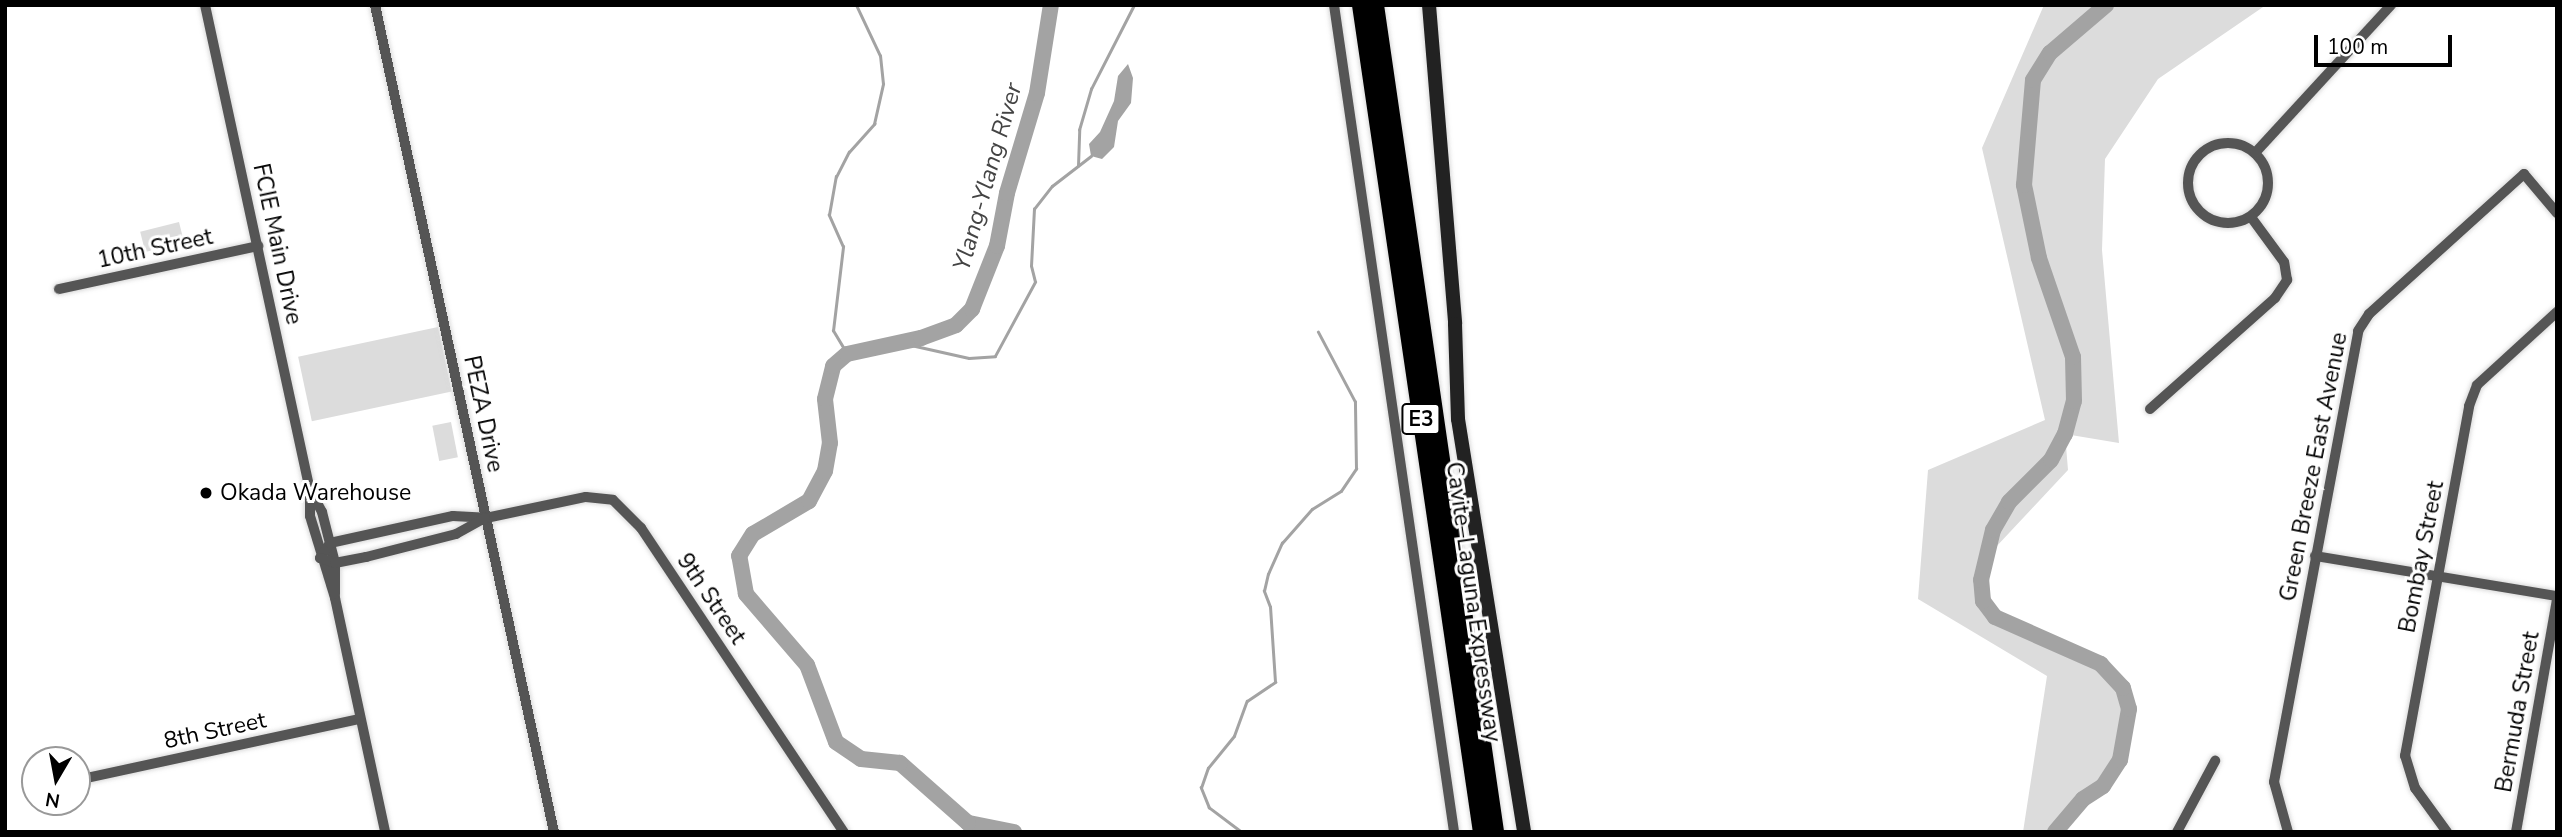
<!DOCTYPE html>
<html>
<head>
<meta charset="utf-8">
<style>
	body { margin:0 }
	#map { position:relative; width:2562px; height:837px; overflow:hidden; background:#fff; font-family:"Nunito Sans",sans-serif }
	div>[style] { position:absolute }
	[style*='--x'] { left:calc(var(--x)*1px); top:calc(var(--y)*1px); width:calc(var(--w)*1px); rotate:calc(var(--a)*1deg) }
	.green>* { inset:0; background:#dcdcdc; transform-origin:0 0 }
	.water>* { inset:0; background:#a3a3a3 }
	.stream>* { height:2.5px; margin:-1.25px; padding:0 1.25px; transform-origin:1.25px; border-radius:1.25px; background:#a3a3a3 }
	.river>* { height:16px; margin:-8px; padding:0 8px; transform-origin:8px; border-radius:8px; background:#a3a3a3 }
	.roads { filter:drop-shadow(0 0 2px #dbdbdb) drop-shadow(0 0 2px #dbdbdb) }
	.street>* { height:10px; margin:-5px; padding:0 5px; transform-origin:5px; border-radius:5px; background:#555 }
	.street>.ring { margin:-5px; padding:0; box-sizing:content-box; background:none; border:10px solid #555; border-radius:50% }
	.secondary>* { height:14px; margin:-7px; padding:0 7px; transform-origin:7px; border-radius:7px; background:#222 }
	.highway>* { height:18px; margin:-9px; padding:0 9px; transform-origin:9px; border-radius:9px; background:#000 }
	.dots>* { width:19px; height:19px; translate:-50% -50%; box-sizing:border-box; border:4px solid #fff; border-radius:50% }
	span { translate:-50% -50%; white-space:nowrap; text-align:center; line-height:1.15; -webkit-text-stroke:6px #fff; paint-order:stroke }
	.shield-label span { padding:2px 5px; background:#fff; border:2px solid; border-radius:5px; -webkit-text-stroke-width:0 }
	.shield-label { font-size:21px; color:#000; font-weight:700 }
	.street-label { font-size:23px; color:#000 }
	.poi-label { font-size:23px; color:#000 }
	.left { translate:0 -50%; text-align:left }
	.water-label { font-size:24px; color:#444; font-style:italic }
	.frame { position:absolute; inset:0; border:7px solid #000; pointer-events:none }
	.north { position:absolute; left:21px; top:746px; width:70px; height:70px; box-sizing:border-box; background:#fff; border:2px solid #999; border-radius:50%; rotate:190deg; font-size:19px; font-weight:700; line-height:28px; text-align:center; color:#000 }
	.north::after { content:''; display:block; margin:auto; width:24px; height:32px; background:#000; clip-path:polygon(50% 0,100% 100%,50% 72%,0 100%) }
	.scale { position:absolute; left:2314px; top:35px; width:138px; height:32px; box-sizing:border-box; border:4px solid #000; border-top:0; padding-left:9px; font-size:21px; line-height:24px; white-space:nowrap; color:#000; -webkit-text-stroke:5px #fff; paint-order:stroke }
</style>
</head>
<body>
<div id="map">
	<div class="green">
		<div style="clip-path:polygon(2044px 5px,2266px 5px,2158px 79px,2105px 159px,2102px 250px,2119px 443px,2065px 434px,2068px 470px,1995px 548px,1981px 581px,1983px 601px,1995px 617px,2081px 649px,2123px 688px,2127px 732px,2120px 760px,2103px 786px,2083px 799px,2055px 832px,2023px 832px,2047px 676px,1918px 599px,1928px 470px,2045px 420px,1982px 148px)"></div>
		<div style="left:179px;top:222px;width:21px;height:40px;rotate:76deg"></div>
		<div style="left:438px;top:327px;width:66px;height:143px;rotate:78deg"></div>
		<div style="left:451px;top:422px;width:36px;height:19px;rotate:79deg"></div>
	</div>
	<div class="water">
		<div style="clip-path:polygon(1128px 64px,1133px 78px,1131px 103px,1118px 121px,1114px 147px,1102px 159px,1091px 156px,1089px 144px,1100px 132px,1114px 101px,1118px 76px)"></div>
	</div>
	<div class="stream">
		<div style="--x:1078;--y:166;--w:36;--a:-88"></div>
		<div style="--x:1079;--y:130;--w:43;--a:-73.7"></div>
		<div style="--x:1091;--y:89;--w:94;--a:-62.9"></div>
		<div style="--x:881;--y:346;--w:30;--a:-2"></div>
		<div style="--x:911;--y:345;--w:59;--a:12.6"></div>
		<div style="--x:969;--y:358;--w:26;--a:-4"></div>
		<div style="--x:995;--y:356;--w:84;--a:-61.6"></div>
		<div style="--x:1035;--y:282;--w:16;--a:-104"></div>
		<div style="--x:1031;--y:266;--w:57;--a:-87"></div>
		<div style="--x:1034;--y:209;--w:29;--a:-52"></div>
		<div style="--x:1052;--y:186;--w:49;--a:-37.6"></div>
		<div style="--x:847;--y:354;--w:27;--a:-121"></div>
		<div style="--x:833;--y:331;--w:85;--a:-83.2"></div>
		<div style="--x:843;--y:247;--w:35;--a:-114"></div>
		<div style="--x:829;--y:215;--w:39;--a:-80"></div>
		<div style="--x:836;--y:177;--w:28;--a:-63"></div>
		<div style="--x:849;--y:152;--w:38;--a:-48"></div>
		<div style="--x:874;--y:124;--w:41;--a:-77.3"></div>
		<div style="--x:883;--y:84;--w:28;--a:-96"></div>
		<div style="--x:880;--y:56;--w:56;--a:-115.2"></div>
		<div style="--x:1241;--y:832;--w:40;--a:-143"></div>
		<div style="--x:1209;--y:808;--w:22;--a:-112"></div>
		<div style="--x:1201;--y:788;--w:21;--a:-71"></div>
		<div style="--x:1208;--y:768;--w:41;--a:-50.9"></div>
		<div style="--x:1234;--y:736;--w:37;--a:-70"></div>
		<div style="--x:1247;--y:701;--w:34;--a:-34"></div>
		<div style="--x:1275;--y:682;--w:75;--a:-93.8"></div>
		<div style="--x:1270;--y:607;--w:17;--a:-111"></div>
		<div style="--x:1264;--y:591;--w:17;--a:-77"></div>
		<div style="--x:1268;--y:574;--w:34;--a:-66"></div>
		<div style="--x:1282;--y:543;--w:45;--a:-48.6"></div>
		<div style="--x:1312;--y:509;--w:34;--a:-32"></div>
		<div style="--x:1341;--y:491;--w:27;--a:-56"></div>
		<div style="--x:1356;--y:469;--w:67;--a:-90.9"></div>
		<div style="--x:1355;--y:402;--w:79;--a:-117.9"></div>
	</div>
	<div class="river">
		<div style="--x:1014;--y:832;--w:47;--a:-168.9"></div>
		<div style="--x:968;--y:823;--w:91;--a:-138.6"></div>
		<div style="--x:900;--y:763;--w:39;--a:-174"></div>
		<div style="--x:861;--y:759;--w:30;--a:-146"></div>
		<div style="--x:836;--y:742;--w:82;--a:-110.6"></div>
		<div style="--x:807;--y:665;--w:94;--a:-130.7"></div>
		<div style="--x:746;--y:594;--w:39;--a:-100"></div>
		<div style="--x:739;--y:556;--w:26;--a:-58"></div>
		<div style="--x:753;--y:534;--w:65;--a:-30.5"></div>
		<div style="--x:809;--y:501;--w:34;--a:-62"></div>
		<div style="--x:825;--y:471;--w:28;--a:-80"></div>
		<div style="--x:830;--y:443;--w:44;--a:-96.5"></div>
		<div style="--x:825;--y:399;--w:34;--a:-76"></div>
		<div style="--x:833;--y:366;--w:18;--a:-41"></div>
		<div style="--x:847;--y:354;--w:76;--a:-12.2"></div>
		<div style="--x:921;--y:338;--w:37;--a:-20"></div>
		<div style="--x:956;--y:325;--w:23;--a:-45"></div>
		<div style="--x:972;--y:309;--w:68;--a:-68.4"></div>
		<div style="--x:997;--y:246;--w:54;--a:-79.3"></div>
		<div style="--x:1007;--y:193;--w:104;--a:-73.3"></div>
		<div style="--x:1037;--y:93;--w:89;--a:-81"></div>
		<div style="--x:2055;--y:832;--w:43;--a:-49.7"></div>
		<div style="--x:2083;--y:799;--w:24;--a:-33"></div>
		<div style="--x:2103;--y:786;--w:31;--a:-57"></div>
		<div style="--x:2120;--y:760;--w:52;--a:-80"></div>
		<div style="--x:2129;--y:709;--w:22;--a:-106"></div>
		<div style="--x:2123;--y:688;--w:33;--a:-133"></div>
		<div style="--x:2101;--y:664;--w:116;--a:-156.1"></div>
		<div style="--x:1995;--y:617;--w:20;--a:-127"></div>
		<div style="--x:1983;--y:601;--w:21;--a:-95"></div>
		<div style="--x:1981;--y:580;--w:51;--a:-76.5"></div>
		<div style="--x:1993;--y:530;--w:32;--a:-60"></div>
		<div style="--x:2009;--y:502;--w:59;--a:-45"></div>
		<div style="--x:2051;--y:460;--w:30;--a:-62"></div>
		<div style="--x:2065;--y:434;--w:34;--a:-75"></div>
		<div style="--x:2074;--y:401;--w:44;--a:-91.3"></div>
		<div style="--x:2073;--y:357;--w:105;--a:-109"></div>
		<div style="--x:2039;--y:258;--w:75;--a:-101.6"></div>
		<div style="--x:2024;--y:185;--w:105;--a:-85.1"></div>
		<div style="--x:2033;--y:80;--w:32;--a:-58"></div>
		<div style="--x:2050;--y:53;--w:74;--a:-40.6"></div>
	</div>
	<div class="roads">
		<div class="street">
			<div style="--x:205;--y:5;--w:496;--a:77.8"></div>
			<div style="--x:310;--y:490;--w:26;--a:90"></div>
			<div style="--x:310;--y:516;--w:86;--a:73"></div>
			<div style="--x:335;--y:598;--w:239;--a:77.9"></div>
			<div style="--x:375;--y:5;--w:846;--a:77.79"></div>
			<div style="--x:1334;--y:5;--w:836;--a:81.74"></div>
			<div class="ring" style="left:2188px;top:143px;width:70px;height:70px"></div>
			<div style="--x:2255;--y:153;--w:201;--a:-47.4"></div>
			<div style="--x:59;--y:289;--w:204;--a:-12.2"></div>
			<div style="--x:2150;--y:409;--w:167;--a:-41.6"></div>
			<div style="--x:2275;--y:298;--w:22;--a:-56"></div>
			<div style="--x:2287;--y:280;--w:18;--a:-99"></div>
			<div style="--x:2284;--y:262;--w:56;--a:-126.3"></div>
			<div style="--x:311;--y:492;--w:23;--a:61"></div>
			<div style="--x:322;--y:512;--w:53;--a:75.7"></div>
			<div style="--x:335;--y:563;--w:31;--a:90"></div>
			<div style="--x:2315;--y:556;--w:245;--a:9.4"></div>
			<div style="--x:320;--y:558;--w:18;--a:-56"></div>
			<div style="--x:330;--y:543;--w:126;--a:-12.4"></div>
			<div style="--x:453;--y:516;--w:33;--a:3"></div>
			<div style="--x:486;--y:518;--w:102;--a:-11.9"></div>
			<div style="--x:586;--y:497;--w:27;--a:6"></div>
			<div style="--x:613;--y:500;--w:40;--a:45"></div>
			<div style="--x:641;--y:528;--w:366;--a:56.3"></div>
			<div style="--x:320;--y:558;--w:16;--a:18"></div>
			<div style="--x:335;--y:563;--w:32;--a:-11"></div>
			<div style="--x:366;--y:557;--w:93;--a:-14.3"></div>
			<div style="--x:456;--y:534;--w:33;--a:-29"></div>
			<div style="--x:77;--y:780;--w:289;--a:-12.2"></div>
			<div style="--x:2177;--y:832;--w:81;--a:-61.8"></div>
			<div style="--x:2288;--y:832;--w:52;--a:-105.6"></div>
			<div style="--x:2274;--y:782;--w:459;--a:-79.4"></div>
			<div style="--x:2358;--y:331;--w:20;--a:-57"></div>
			<div style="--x:2369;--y:314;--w:209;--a:-42.1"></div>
			<div style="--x:2524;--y:174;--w:51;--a:49.8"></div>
			<div style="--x:2447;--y:832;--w:54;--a:-126"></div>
			<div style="--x:2415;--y:788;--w:34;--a:-107"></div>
			<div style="--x:2405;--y:756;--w:356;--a:-79.6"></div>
			<div style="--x:2469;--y:406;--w:22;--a:-69"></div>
			<div style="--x:2477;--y:385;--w:108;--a:-42.4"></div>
			<div style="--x:2516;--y:832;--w:236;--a:-80"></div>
		</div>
		<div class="secondary">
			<div style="--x:1429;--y:5;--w:320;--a:85.3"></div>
			<div style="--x:1455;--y:324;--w:95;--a:88.2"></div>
			<div style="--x:1458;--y:419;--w:418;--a:80.9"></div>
		</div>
		<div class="highway">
			<div style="--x:1361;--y:5;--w:836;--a:81.68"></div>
			<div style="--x:1375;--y:5;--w:836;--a:81.74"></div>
		</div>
	</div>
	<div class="dots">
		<div style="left:206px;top:493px;background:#000"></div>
	</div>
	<div class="shield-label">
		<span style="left:1421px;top:419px">E3</span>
	</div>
	<div class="street-label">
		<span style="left:277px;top:244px;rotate:78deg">FCIE Main Drive</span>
		<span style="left:155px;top:249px;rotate:-12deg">10th Street</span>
		<span style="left:483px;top:414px;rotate:78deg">PEZA Drive</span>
		<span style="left:2314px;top:467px;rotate:-79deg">Green Breeze East Avenue</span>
		<span style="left:2422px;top:557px;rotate:-79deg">Bombay Street</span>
		<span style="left:711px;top:599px;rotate:56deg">9th Street</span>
		<span style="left:1473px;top:602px;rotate:82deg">Cavite–Laguna Expressway</span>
		<span style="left:2518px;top:712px;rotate:-80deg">Bermuda Street</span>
		<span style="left:215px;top:731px;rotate:-12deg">8th Street</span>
	</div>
	<div class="poi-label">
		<span class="left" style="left:220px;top:493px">Okada Warehouse</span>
	</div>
	<div class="water-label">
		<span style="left:988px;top:177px;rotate:-74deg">Ylang-Ylang River</span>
	</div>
	<div class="frame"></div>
	<div class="north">N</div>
	<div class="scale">100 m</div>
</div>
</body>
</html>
